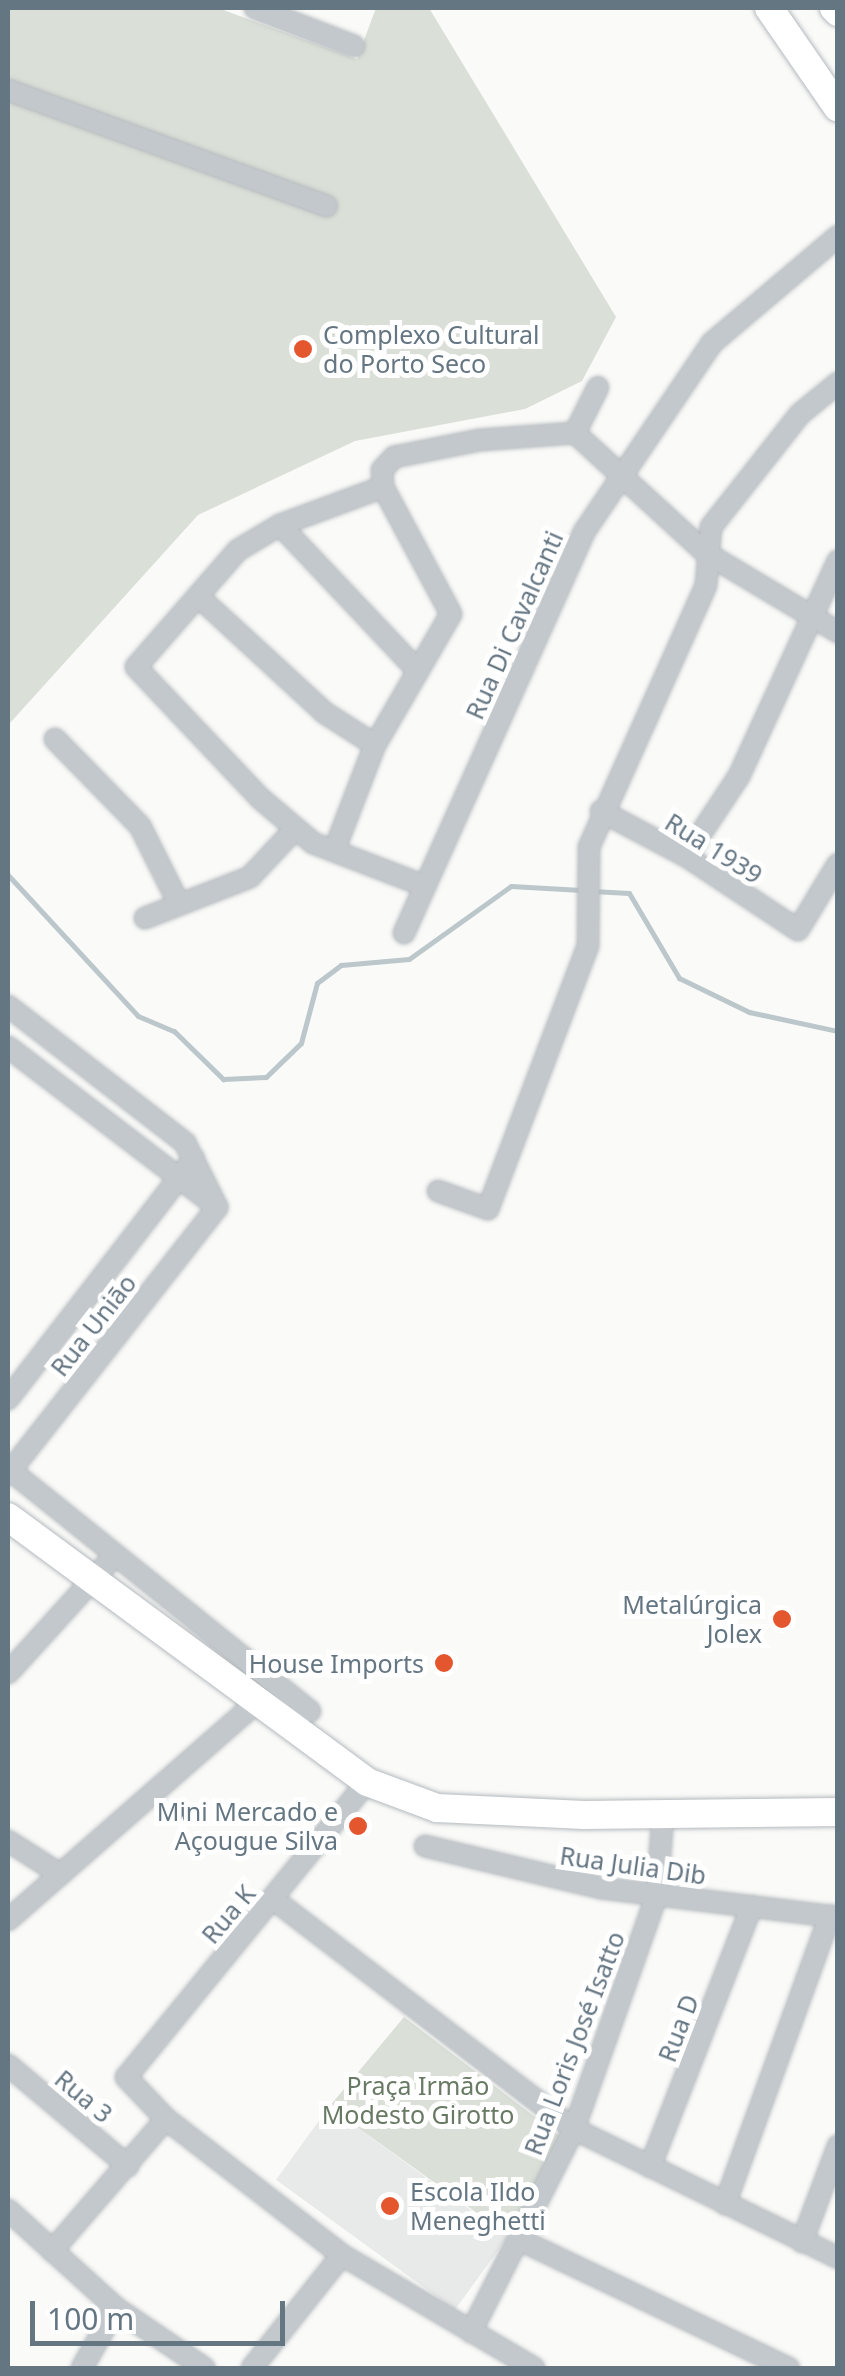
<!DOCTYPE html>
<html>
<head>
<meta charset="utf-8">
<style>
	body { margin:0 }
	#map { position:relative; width:845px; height:2376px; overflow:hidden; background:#fafaf8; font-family:"Noto Sans",sans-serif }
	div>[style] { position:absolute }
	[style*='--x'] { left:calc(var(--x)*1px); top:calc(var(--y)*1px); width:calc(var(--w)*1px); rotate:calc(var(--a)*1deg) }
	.built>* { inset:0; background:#e8e9e9; transform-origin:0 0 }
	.green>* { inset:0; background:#dadfd7 }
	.stream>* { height:5px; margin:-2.5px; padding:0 2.5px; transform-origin:2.5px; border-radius:2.5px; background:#bbc7cb }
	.roads { filter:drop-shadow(0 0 2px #b5babe) drop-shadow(0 0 2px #b5babe) }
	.minor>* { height:20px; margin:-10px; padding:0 10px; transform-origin:10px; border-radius:10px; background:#c3c8cc }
	.major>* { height:28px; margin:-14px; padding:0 14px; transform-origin:14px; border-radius:14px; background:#fff }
	.dots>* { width:28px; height:28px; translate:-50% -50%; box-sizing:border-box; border:5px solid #fff; border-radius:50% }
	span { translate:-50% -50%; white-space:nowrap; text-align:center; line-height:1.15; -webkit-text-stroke:10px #fff; paint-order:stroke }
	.poi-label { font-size:25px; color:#657683 }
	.left { translate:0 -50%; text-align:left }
	.right { translate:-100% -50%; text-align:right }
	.street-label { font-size:25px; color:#657683 }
	.park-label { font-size:25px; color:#687a64 }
	.frame { position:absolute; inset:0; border:10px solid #657683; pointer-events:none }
	.scale { position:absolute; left:30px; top:2301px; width:255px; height:45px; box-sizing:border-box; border:5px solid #657683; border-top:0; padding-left:12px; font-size:30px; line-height:35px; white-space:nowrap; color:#657683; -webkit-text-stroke:8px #fff; paint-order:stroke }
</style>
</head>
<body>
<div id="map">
	<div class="built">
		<div style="left:329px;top:2107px;width:221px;height:90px;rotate:36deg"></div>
	</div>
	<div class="green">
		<div style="clip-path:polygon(8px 8px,218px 8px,357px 59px,376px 8px,429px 8px,616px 317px,582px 381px,525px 409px,355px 441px,198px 515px,10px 723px)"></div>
		<div style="clip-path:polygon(404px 2017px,560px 2136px,509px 2236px,329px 2107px)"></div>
	</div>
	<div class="stream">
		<div style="--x:8;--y:875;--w:192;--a:47.3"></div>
		<div style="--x:138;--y:1016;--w:39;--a:23"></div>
		<div style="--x:174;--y:1031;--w:69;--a:44.4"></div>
		<div style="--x:223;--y:1079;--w:43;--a:-2.7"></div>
		<div style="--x:266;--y:1077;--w:49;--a:-44.2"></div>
		<div style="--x:301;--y:1043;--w:62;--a:-75.1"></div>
		<div style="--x:317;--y:983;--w:30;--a:-37"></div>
		<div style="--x:341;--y:965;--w:68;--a:-5"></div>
		<div style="--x:409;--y:959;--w:125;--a:-35.6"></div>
		<div style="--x:511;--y:886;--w:70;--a:3.3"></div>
		<div style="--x:592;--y:891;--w:37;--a:3"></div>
		<div style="--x:629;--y:893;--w:99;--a:59.5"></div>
		<div style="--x:679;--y:978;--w:78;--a:25.9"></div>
		<div style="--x:749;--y:1012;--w:91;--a:12.1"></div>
	</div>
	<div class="roads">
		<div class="minor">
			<div style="--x:255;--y:8;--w:106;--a:21"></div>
			<div style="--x:8;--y:90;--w:339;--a:20"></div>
			<div style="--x:575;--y:433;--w:178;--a:42.5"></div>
			<div style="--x:706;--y:553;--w:154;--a:30.9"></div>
			<div style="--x:575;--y:433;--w:51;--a:-63.4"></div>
			<div style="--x:383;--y:487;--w:110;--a:159.7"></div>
			<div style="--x:280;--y:525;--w:49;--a:149.2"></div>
			<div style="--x:238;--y:550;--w:155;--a:131.1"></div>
			<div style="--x:136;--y:667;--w:182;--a:46.6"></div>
			<div style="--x:261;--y:799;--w:68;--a:40.2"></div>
			<div style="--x:313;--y:843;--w:120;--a:21"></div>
			<div style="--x:280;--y:525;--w:201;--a:46.6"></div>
			<div style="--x:200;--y:598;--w:170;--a:42.6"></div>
			<div style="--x:325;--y:713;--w:59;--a:32.6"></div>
			<div style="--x:55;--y:739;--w:122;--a:45.7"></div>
			<div style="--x:140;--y:826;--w:87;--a:63.4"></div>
			<div style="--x:601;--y:811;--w:96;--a:27.9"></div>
			<div style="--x:686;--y:856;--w:134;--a:33.5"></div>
			<div style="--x:798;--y:930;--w:77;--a:-58.8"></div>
			<div style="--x:334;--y:851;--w:114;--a:-68.9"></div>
			<div style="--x:375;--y:745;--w:151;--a:-59.9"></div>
			<div style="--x:451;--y:614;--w:144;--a:-118.2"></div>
			<div style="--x:383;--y:487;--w:17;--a:-93"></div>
			<div style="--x:382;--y:470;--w:18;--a:-47"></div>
			<div style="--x:394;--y:457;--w:88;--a:-11.2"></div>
			<div style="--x:480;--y:440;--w:95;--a:-4.2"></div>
			<div style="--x:686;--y:856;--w:96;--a:-56.5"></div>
			<div style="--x:739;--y:776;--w:237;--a:-65.3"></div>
			<div style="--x:145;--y:918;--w:113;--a:-21.3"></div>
			<div style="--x:250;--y:877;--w:66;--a:-46.8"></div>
			<div style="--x:404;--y:933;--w:440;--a:-65.8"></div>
			<div style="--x:584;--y:532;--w:228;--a:-55.9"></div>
			<div style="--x:712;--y:343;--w:165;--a:-40.3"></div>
			<div style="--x:8;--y:1006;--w:224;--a:37.7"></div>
			<div style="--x:185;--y:1143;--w:72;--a:63.4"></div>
			<div style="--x:8;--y:1047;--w:262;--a:37.4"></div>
			<div style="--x:438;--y:1191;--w:53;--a:19.8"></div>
			<div style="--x:488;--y:1209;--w:281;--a:-69.2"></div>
			<div style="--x:588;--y:946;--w:99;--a:-89.4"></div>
			<div style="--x:589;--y:847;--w:287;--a:-65.9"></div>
			<div style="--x:706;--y:585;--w:58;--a:-85.1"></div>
			<div style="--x:711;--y:527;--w:144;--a:-51.8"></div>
			<div style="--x:800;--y:414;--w:49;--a:-39.2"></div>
			<div style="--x:8;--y:1399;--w:304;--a:-52.3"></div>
			<div style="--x:10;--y:1470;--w:385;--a:38.8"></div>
			<div style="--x:8;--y:1474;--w:339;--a:-51.9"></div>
			<div style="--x:8;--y:1673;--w:159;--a:-47.8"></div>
			<div style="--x:367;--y:1782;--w:381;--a:129.2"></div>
			<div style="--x:126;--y:2077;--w:58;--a:46.4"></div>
			<div style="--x:166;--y:2119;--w:222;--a:37.7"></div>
			<div style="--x:342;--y:2255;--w:223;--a:30.5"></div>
			<div style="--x:8;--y:1841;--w:62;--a:32.4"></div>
			<div style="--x:425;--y:1846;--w:181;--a:13.4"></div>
			<div style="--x:601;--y:1888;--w:239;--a:7"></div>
			<div style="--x:273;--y:1899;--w:379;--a:37.4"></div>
			<div style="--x:574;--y:2129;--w:294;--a:26"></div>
			<div style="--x:8;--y:1920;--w:330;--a:-41.2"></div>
			<div style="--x:8;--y:2065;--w:157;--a:40.1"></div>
			<div style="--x:650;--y:2167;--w:280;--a:-68.7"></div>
			<div style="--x:725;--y:2204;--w:307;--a:-70"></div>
			<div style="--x:8;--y:2210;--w:146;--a:42.2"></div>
			<div style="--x:116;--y:2308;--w:107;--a:34.3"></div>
			<div style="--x:518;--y:2239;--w:300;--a:25.5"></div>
			<div style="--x:802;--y:2242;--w:103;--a:-69.4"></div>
			<div style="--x:52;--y:2251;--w:174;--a:-49.2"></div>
			<div style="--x:471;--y:2332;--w:228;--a:-63.1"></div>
			<div style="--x:574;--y:2129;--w:249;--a:-70.5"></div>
			<div style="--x:657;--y:1894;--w:79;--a:-85.7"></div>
			<div style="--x:82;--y:2368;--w:69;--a:-60.5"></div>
			<div style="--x:252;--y:2368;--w:144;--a:-51.5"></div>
		</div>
		<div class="major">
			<div style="--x:769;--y:8;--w:121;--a:55.4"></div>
			<div style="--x:834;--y:8;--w:6;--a:45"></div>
			<div style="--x:8;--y:1517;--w:446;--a:36.4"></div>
			<div style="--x:367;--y:1782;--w:75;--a:20.4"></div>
			<div style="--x:437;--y:1808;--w:147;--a:2.7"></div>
			<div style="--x:584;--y:1815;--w:254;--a:-0.7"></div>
		</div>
	</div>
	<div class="dots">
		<div style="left:303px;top:349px;background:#e4572e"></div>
		<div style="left:782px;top:1619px;background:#e4572e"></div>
		<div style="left:444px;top:1663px;background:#e4572e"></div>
		<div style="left:358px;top:1826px;background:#e4572e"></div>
		<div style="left:390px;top:2206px;background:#e4572e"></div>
	</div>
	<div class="poi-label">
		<span class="left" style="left:323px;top:349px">Complexo Cultural<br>do Porto Seco</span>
		<span class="right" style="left:762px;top:1619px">Metalúrgica<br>Jolex</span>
		<span class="right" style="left:424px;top:1663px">House Imports</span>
		<span class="right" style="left:338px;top:1826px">Mini Mercado e<br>Açougue Silva</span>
		<span class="left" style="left:410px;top:2206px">Escola Ildo<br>Meneghetti</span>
	</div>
	<div class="street-label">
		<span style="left:514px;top:625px;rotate:-66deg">Rua Di Cavalcanti</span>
		<span style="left:714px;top:848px;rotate:32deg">Rua 1939</span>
		<span style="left:93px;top:1325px;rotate:-52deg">Rua União</span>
		<span style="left:633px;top:1865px;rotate:8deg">Rua Julia Dib</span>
		<span style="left:228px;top:1914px;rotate:-50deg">Rua K</span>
		<span style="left:678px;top:2028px;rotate:-69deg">Rua D</span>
		<span style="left:574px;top:2043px;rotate:-69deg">Rua Loris José Isatto</span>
		<span style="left:84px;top:2096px;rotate:40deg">Rua 3</span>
	</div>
	<div class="park-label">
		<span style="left:418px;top:2100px">Praça Irmão<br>Modesto Girotto</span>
	</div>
	<div class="frame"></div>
	<div class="scale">100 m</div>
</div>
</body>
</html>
